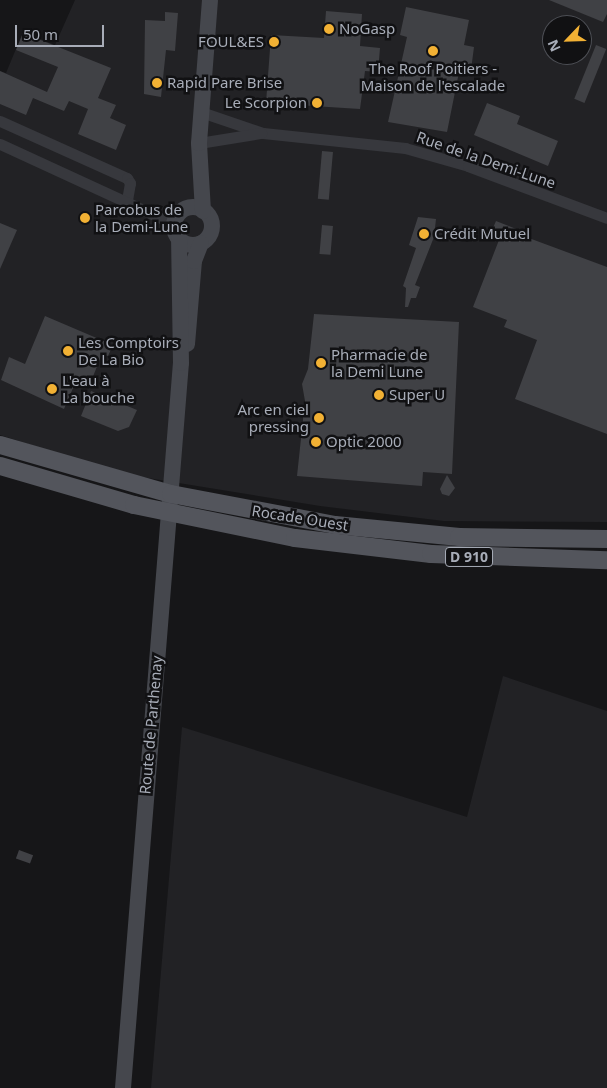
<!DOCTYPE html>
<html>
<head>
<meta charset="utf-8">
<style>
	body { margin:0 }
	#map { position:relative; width:607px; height:1088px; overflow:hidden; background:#161618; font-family:"Noto Sans",sans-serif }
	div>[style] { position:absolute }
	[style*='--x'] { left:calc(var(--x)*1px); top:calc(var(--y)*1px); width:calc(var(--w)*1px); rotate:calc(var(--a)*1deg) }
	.built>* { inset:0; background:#222225 }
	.building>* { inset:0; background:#404145; transform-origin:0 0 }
	.street>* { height:11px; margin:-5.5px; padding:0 5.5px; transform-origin:5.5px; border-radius:5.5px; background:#37383d }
	.secondary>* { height:16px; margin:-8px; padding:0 8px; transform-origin:8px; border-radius:8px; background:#45474d }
	.secondary>.ring { margin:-8px; padding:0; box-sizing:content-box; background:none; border:16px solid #45474d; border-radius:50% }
	.primary>* { height:18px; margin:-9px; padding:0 9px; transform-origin:9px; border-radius:9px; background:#53555c }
	.dots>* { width:14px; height:14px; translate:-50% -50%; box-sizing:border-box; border:2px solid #111113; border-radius:50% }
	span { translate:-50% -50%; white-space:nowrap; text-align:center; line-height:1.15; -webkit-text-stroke:5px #111113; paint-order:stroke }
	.shield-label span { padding:1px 4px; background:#111113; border:1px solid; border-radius:4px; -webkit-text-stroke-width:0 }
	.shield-label { font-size:14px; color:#a8adb8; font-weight:700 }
	.poi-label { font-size:15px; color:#a8adb8 }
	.left { translate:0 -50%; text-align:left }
	.right { translate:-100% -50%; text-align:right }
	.street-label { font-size:15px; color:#a8adb8 }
	.north { position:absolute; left:542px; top:15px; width:50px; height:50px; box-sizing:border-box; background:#111113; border:1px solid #4d4f55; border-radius:50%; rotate:246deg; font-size:14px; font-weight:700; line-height:20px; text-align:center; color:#a8adb8 }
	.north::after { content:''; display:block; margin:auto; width:18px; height:22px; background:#f2b134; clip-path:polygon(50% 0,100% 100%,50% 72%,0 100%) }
	.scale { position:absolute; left:15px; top:25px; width:89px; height:22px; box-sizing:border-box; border:2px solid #a8adb8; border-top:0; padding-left:6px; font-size:15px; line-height:18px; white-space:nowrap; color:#a8adb8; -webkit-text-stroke:4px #111113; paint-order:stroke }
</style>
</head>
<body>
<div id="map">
	<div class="built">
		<div style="clip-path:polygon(evenodd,75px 0,607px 0,607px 522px,444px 521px,320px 506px,123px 474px,0 435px,0 71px,6px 73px,23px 32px,55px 45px,75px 0,552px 25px,582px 25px,582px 55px,552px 55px,552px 25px)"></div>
		<div style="clip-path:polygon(503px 676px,607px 711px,607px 1088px,151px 1088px,182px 727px,467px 817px)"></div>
	</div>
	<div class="building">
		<div style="clip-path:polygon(549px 0,607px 0,607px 14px,603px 22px)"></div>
		<div style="clip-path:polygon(406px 7px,469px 20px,464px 45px,474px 47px,471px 70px,460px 67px,447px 132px,388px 122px,407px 37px,400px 35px)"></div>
		<div style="clip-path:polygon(326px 11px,362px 14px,360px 46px,380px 48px,378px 72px,365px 71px,360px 109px,266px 103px,271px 35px,324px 38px)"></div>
		<div style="clip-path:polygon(165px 12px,178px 13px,175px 51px,166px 50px,161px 97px,144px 94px,145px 20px,165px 21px)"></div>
		<div style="clip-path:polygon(23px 33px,111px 68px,98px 98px,116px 105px,110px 118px,126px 125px,116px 150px,78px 134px,88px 109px,69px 101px,64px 111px,33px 98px,26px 115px,0 104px,0 71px,47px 92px,58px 67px,16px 50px)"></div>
		<div style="left:596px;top:45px;width:11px;height:58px;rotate:22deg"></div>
		<div style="clip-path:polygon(487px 103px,520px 116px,517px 124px,558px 141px,548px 166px,474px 135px)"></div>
		<div style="left:322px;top:151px;width:11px;height:48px;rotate:5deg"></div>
		<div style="clip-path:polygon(418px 217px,436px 219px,434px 237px,415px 285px,420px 287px,416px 298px,411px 298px,408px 307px,405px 307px,406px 288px,403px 286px,416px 248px,409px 245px)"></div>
		<div style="clip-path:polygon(496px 221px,519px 230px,518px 234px,607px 267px,607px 434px,515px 399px,537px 340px,504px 327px,507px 320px,473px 307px,499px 240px,489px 237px)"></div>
		<div style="clip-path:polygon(0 223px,17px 230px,0 269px)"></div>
		<div style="left:322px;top:225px;width:11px;height:29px;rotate:5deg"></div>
		<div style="clip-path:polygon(314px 314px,459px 322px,452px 474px,423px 472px,422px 486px,297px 476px,305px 401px,302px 384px,308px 369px)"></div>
		<div style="clip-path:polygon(45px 316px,113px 345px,108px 356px,102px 354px,90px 384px,77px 379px,64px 409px,1px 380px,9px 357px,25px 364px)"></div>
		<div style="clip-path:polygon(91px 391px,137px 410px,129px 427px,118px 431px,81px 416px)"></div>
		<div style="clip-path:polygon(447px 475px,455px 488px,449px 496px,442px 494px,440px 489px)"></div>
		<div style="left:19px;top:850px;width:15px;height:9px;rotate:20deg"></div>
	</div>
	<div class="street">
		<div style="--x:201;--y:112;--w:65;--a:18.7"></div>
		<div style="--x:263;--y:133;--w:143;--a:6"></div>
		<div style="--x:405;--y:148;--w:66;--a:15.9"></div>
		<div style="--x:468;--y:166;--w:148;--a:20.5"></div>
		<div style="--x:0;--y:121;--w:139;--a:24.2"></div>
		<div style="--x:127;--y:178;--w:6;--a:59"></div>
		<div style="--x:130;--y:183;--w:17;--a:100"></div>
		<div style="--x:199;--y:143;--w:63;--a:-9.2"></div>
		<div style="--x:0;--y:144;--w:192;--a:24.7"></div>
	</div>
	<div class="secondary">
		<div class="ring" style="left:174px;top:207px;width:22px;height:22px"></div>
		<div style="--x:203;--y:211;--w:68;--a:-93.4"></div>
		<div style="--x:199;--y:143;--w:143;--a:-85.6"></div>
		<div style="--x:187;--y:344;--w:83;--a:-85.2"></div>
		<div style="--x:194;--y:261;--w:19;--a:-69"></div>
		<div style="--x:123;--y:1088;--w:727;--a:-85.43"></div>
		<div style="--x:181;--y:363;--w:124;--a:-90.9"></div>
	</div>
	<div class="primary">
		<div style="--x:0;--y:445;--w:178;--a:16"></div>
		<div style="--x:171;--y:494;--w:167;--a:10.7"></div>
		<div style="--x:335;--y:525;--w:125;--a:5.5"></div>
		<div style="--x:459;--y:537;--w:148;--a:0.8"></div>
		<div style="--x:0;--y:466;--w:140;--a:16.2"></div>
		<div style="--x:134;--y:505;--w:164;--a:11.6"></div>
		<div style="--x:295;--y:538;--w:137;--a:6.7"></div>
		<div style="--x:431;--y:554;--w:176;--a:2"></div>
	</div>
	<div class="dots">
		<div style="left:329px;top:29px;background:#f2b134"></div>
		<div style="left:274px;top:42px;background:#f2b134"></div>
		<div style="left:433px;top:51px;background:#f2b134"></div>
		<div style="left:157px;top:83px;background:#f2b134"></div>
		<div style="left:317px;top:103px;background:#f2b134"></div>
		<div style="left:85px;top:218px;background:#f2b134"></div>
		<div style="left:424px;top:234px;background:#f2b134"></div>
		<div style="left:68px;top:351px;background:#f2b134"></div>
		<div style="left:321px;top:363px;background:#f2b134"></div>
		<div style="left:52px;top:389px;background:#f2b134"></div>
		<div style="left:379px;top:395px;background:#f2b134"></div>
		<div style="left:319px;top:418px;background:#f2b134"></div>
		<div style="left:316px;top:442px;background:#f2b134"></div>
	</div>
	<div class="shield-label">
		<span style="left:469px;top:557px">D 910</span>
	</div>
	<div class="poi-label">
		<span class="left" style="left:339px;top:29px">NoGasp</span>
		<span class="right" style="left:264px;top:42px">FOUL&amp;ES</span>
		<span style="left:433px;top:77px">The Roof Poitiers -<br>Maison de l'escalade</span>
		<span class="left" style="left:167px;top:83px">Rapid Pare Brise</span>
		<span class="right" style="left:307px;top:103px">Le Scorpion</span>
		<span class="left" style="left:95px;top:218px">Parcobus de<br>la Demi-Lune</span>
		<span class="left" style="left:434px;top:234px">Crédit Mutuel</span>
		<span class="left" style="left:78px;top:351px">Les Comptoirs<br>De La Bio</span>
		<span class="left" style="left:331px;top:363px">Pharmacie de<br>la Demi Lune</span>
		<span class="left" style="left:62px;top:389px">L'eau à<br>La bouche</span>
		<span class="left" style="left:389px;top:395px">Super U</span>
		<span class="right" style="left:309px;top:418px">Arc en ciel<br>pressing</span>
		<span class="left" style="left:326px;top:442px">Optic 2000</span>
	</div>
	<div class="street-label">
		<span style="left:486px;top:160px;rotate:19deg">Rue de la Demi-Lune</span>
		<span style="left:300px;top:518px;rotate:9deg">Rocade Ouest</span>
		<span style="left:151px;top:725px;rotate:-85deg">Route de Parthenay</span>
	</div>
	<div class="north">N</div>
	<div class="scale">50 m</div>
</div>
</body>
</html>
